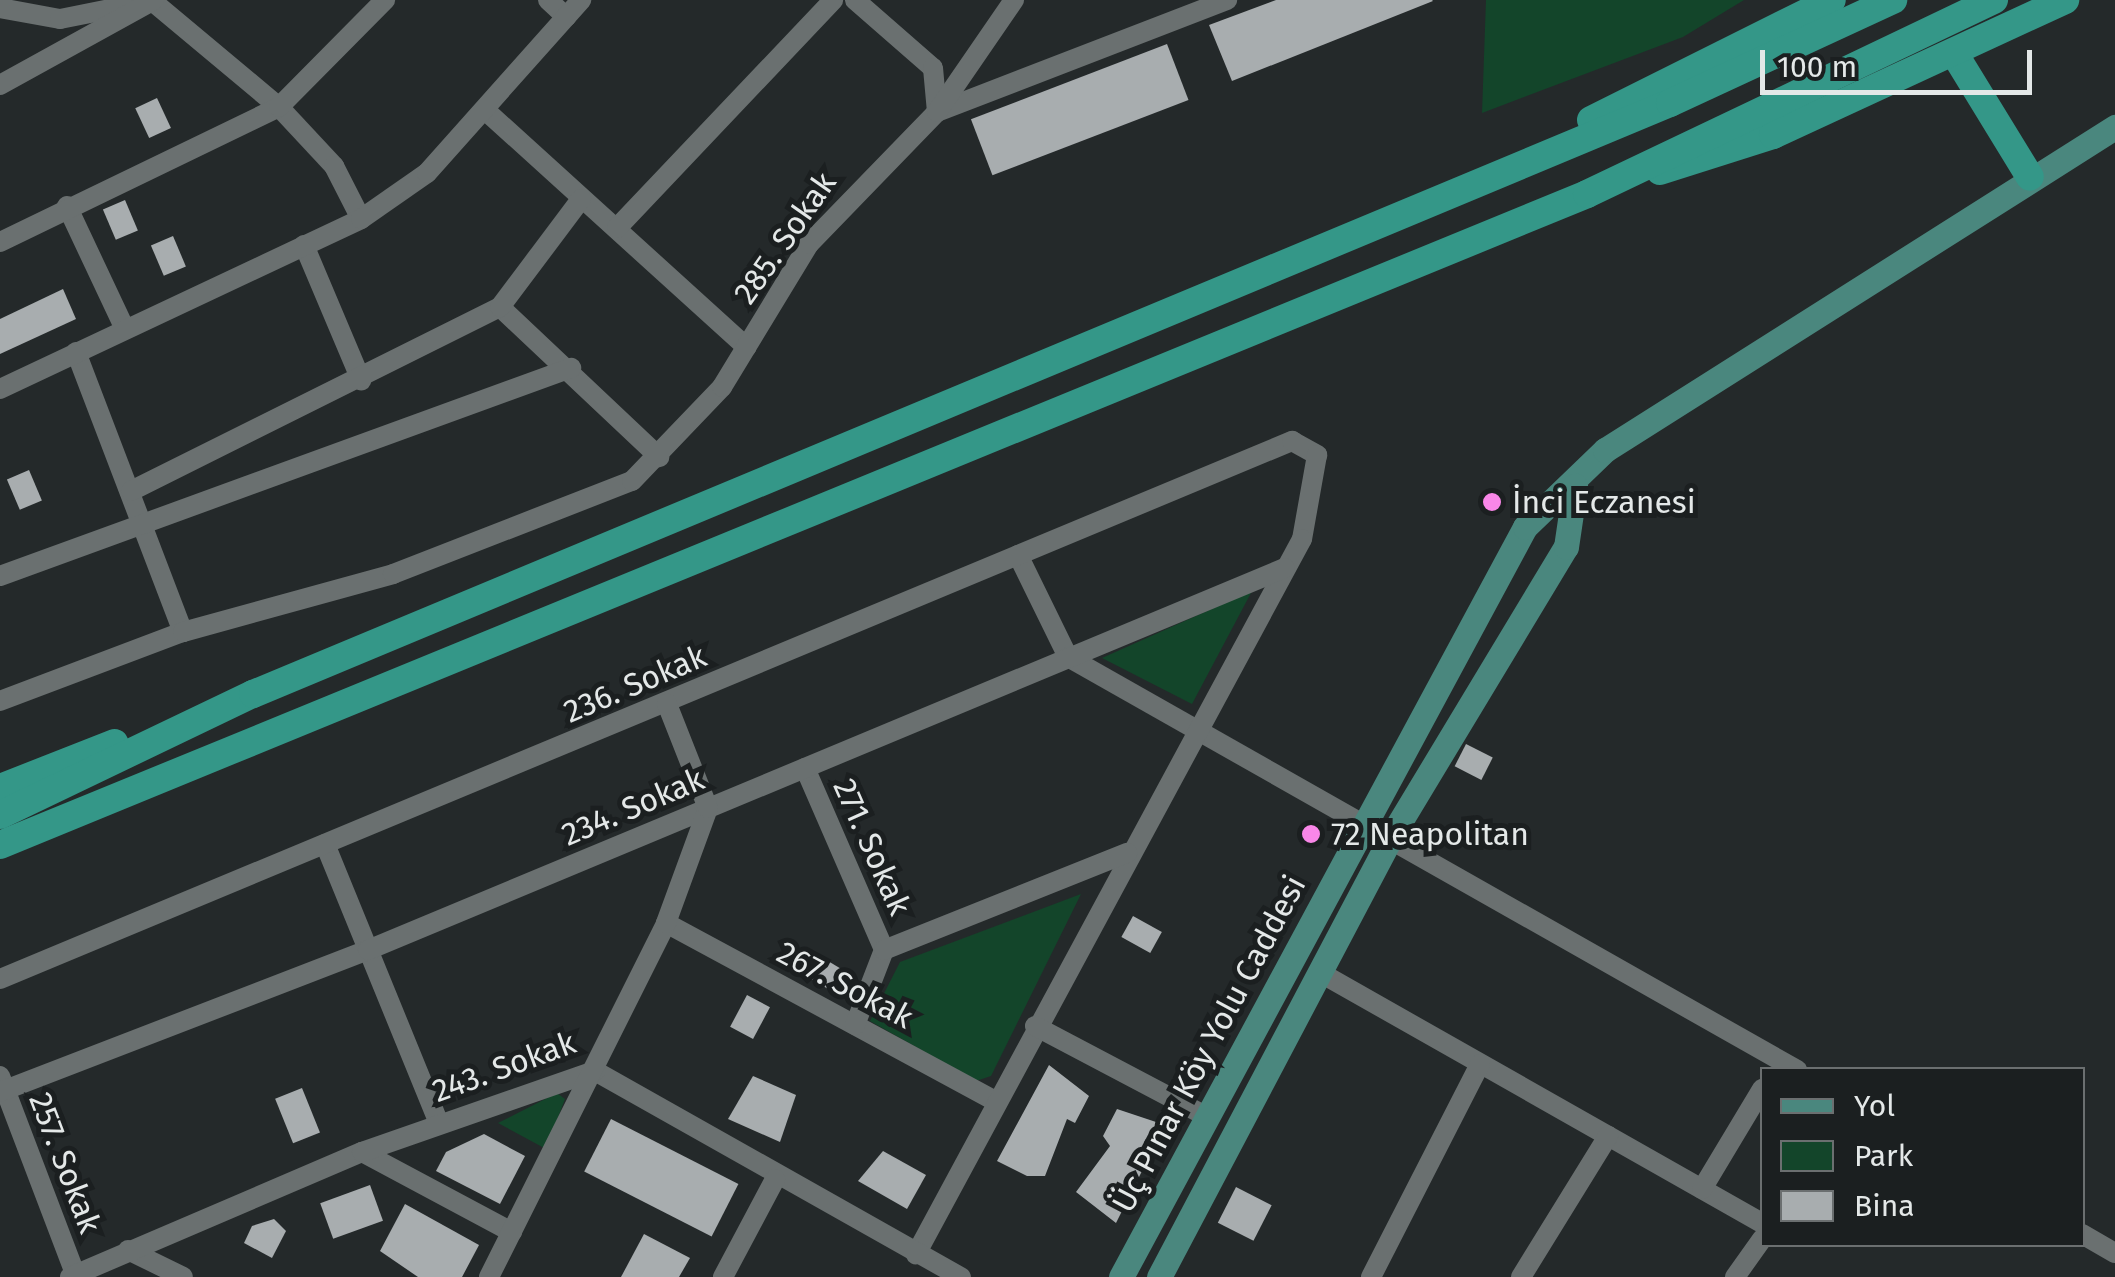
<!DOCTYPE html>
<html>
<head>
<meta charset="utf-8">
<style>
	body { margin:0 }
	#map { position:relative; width:2115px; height:1277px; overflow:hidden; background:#24292a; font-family:"Fira Sans",sans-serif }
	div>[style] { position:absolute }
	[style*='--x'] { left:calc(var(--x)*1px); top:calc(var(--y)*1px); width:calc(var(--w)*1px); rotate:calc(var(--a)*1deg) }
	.green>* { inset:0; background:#13452a }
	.building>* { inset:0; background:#a8adaf; transform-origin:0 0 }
	.minor>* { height:20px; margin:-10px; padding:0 10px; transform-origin:10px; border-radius:10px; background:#6a7070 }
	.major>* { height:25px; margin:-12.5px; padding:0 12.5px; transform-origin:12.5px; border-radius:12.5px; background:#4a877e }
	.highway>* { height:28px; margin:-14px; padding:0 14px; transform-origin:14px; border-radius:14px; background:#349788 }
	.dots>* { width:28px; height:28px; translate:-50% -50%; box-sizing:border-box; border:5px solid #1b1f20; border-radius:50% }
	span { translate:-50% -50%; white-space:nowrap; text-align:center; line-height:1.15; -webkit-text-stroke:10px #1b1f20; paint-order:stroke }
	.street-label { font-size:32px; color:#e4e8e8 }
	.poi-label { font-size:32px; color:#e4e8e8 }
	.left { translate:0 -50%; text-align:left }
	.legend { position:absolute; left:1760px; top:1067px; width:325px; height:180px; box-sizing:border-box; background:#1b1f20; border:2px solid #6b6f70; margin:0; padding:12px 18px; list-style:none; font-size:30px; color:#e4e8e8 }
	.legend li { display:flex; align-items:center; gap:20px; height:50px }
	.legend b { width:50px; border:2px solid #6b6f70 }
	.scale { position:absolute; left:1760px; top:50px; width:272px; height:45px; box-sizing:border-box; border:5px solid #e4e8e8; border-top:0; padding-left:12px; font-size:30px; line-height:35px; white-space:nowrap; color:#e4e8e8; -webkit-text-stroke:8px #1b1f20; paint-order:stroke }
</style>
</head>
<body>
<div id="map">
	<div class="green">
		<div style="clip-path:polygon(1486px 0,1744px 0,1683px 37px,1482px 113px)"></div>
		<div style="clip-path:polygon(1252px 591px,1192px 704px,1102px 658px)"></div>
		<div style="clip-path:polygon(1081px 894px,991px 1076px,976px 1081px,870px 1021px,900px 962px)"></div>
		<div style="clip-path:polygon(557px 1093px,565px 1099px,546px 1149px,498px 1123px)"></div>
	</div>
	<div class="building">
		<div style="clip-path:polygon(1276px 0,1432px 0,1433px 1px,1232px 81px,1209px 25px)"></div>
		<div style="left:1167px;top:44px;width:60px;height:210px;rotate:69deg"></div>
		<div style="left:157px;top:98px;width:33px;height:24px;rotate:65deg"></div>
		<div style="left:125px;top:200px;width:33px;height:24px;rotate:67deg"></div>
		<div style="left:173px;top:236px;width:33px;height:24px;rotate:67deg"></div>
		<div style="clip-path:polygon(63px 289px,76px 319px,0 354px,0 319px)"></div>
		<div style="left:29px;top:470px;width:33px;height:24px;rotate:67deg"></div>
		<div style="left:1466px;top:744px;width:30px;height:25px;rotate:27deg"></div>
		<div style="left:1133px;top:916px;width:33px;height:24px;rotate:29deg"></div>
		<div style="left:823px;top:958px;width:33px;height:24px;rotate:31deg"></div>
		<div style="left:747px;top:995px;width:26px;height:36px;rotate:28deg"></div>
		<div style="clip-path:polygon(1049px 1065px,1089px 1096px,1075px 1123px,1067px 1119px,1045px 1176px,1027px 1176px,997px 1161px)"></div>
		<div style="clip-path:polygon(753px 1076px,796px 1095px,780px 1142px,728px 1119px)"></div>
		<div style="left:302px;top:1088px;width:48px;height:29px;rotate:68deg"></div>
		<div style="clip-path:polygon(1117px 1109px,1165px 1125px,1116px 1223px,1076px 1192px,1110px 1146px,1103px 1136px)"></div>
		<div style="left:611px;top:1119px;width:143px;height:59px;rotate:27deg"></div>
		<div style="clip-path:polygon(484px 1134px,525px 1156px,500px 1204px,436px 1171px,446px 1152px)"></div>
		<div style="clip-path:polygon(883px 1151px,926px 1175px,907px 1209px,858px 1181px)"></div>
		<div style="left:370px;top:1185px;width:38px;height:53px;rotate:70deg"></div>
		<div style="left:1236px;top:1187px;width:40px;height:40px;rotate:27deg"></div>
		<div style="clip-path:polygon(405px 1204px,479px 1245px,462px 1277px,418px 1277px,380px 1251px)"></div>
		<div style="clip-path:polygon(274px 1219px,286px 1231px,272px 1258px,244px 1243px,252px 1226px)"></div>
		<div style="clip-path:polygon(644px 1234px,690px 1258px,679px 1277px,621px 1277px)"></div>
	</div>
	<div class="minor">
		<div style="--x:151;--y:0;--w:167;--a:39.9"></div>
		<div style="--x:279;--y:107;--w:81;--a:47"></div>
		<div style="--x:334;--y:166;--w:59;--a:63"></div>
		<div style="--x:548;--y:0;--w:25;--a:43"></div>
		<div style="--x:855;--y:0;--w:103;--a:41.1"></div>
		<div style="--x:933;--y:68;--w:44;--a:84.8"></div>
		<div style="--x:937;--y:112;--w:311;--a:-21.1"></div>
		<div style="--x:0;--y:8;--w:61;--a:10.4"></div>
		<div style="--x:60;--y:19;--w:76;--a:-11.3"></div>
		<div style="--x:0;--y:85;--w:176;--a:-28.9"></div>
		<div style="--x:485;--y:110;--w:353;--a:42.2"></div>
		<div style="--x:67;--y:206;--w:136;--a:64.8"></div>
		<div style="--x:617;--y:228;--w:314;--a:-46.5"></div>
		<div style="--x:0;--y:242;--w:310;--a:-25.8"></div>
		<div style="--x:279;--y:107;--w:151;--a:-45.3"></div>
		<div style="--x:304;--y:245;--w:147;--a:67.1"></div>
		<div style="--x:500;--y:307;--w:219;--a:43.3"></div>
		<div style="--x:76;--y:352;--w:300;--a:69.1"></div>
		<div style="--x:0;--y:389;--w:399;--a:-25.2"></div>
		<div style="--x:361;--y:219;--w:80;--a:-34.9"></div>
		<div style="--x:427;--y:173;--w:232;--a:-48.3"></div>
		<div style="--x:131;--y:491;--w:412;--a:-26.5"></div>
		<div style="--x:500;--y:307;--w:135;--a:-53.1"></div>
		<div style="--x:1018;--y:555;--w:114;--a:63.9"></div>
		<div style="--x:1068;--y:657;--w:838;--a:29.53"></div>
		<div style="--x:0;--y:576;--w:608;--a:-20.02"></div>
		<div style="--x:0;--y:701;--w:196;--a:-20.7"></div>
		<div style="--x:183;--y:632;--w:218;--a:-15.4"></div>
		<div style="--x:393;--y:574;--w:256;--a:-21.3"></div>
		<div style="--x:632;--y:481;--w:130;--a:-46.2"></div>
		<div style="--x:722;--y:387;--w:167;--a:-58.7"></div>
		<div style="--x:809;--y:244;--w:184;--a:-45.9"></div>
		<div style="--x:937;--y:112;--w:136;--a:-55.5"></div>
		<div style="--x:805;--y:768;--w:198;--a:66.5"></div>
		<div style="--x:325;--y:844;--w:301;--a:67.8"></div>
		<div style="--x:666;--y:923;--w:374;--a:28.4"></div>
		<div style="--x:1319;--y:972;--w:509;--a:29.54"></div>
		<div style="--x:0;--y:979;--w:1400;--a:-22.61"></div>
		<div style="--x:1292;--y:441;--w:29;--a:29"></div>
		<div style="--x:1317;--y:455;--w:85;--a:100.1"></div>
		<div style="--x:1302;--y:539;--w:813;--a:118.36"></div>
		<div style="--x:855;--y:1025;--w:80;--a:-68.9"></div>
		<div style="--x:884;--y:950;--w:262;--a:-21.8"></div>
		<div style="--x:1035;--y:1026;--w:193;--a:27.8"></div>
		<div style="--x:595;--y:1071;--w:420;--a:29.4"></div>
		<div style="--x:0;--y:1076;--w:209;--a:69.2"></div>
		<div style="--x:0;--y:1092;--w:394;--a:-21.1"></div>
		<div style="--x:368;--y:950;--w:993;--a:-22.62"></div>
		<div style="--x:362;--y:1152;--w:170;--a:28.1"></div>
		<div style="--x:1702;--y:1189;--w:117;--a:-59"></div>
		<div style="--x:2082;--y:1234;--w:38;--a:30"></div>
		<div style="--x:128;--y:1250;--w:61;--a:26.1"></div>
		<div style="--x:70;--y:1277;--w:318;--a:-23.2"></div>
		<div style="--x:362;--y:1152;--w:247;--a:-19.2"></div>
		<div style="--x:489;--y:1277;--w:396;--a:-63.4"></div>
		<div style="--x:666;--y:923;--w:122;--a:-69.9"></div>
		<div style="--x:708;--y:808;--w:112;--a:-111.5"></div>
		<div style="--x:723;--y:1277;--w:111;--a:-62"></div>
		<div style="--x:1371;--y:1277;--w:239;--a:-62.9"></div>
		<div style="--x:1521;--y:1277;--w:166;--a:-58.3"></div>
		<div style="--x:1735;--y:1277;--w:47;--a:-54.6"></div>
	</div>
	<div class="major">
		<div style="--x:1121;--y:1277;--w:852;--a:-61.69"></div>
		<div style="--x:1525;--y:527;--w:111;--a:-43.9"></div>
		<div style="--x:1605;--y:450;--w:604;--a:-32.35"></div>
		<div style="--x:1159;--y:1277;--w:500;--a:-62.2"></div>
		<div style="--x:1392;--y:835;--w:336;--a:-58.9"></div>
		<div style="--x:1566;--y:547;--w:62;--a:-81.6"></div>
	</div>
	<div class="highway">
		<div style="--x:1954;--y:53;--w:145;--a:58.5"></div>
		<div style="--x:1591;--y:120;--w:269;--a:-26.5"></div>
		<div style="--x:1660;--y:171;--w:119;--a:-17.7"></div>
		<div style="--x:1773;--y:135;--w:322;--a:-24.8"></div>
		<div style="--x:0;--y:788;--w:123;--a:-21.4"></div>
		<div style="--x:0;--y:815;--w:280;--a:-25.6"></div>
		<div style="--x:253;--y:694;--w:1535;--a:-22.64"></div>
		<div style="--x:1670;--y:103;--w:246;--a:-24.8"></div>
		<div style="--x:0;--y:845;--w:1715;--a:-22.3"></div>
		<div style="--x:1587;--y:194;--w:451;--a:-25.5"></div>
	</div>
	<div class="dots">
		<div style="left:1492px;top:502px;background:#f987e8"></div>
		<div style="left:1311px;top:834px;background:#f987e8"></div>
	</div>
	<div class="street-label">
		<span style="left:785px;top:238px;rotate:-55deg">285. Sokak</span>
		<span style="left:635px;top:684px;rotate:-23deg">236. Sokak</span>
		<span style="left:633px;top:807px;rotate:-23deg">234. Sokak</span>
		<span style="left:872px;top:847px;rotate:66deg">271. Sokak</span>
		<span style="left:845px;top:985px;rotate:28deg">267. Sokak</span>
		<span style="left:1209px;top:1044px;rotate:-62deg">Üç Pınar Köy Yolu Caddesi</span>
		<span style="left:504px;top:1067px;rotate:-20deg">243. Sokak</span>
		<span style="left:65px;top:1163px;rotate:69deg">257. Sokak</span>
	</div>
	<div class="poi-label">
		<span class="left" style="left:1512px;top:502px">İnci Eczanesi</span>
		<span class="left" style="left:1331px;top:834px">72 Neapolitan</span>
	</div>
	<ul class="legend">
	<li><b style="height:12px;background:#4a877e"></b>Yol</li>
	<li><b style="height:28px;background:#13452a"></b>Park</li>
	<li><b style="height:28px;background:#a8adaf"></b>Bina</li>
	</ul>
	<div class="scale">100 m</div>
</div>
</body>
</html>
